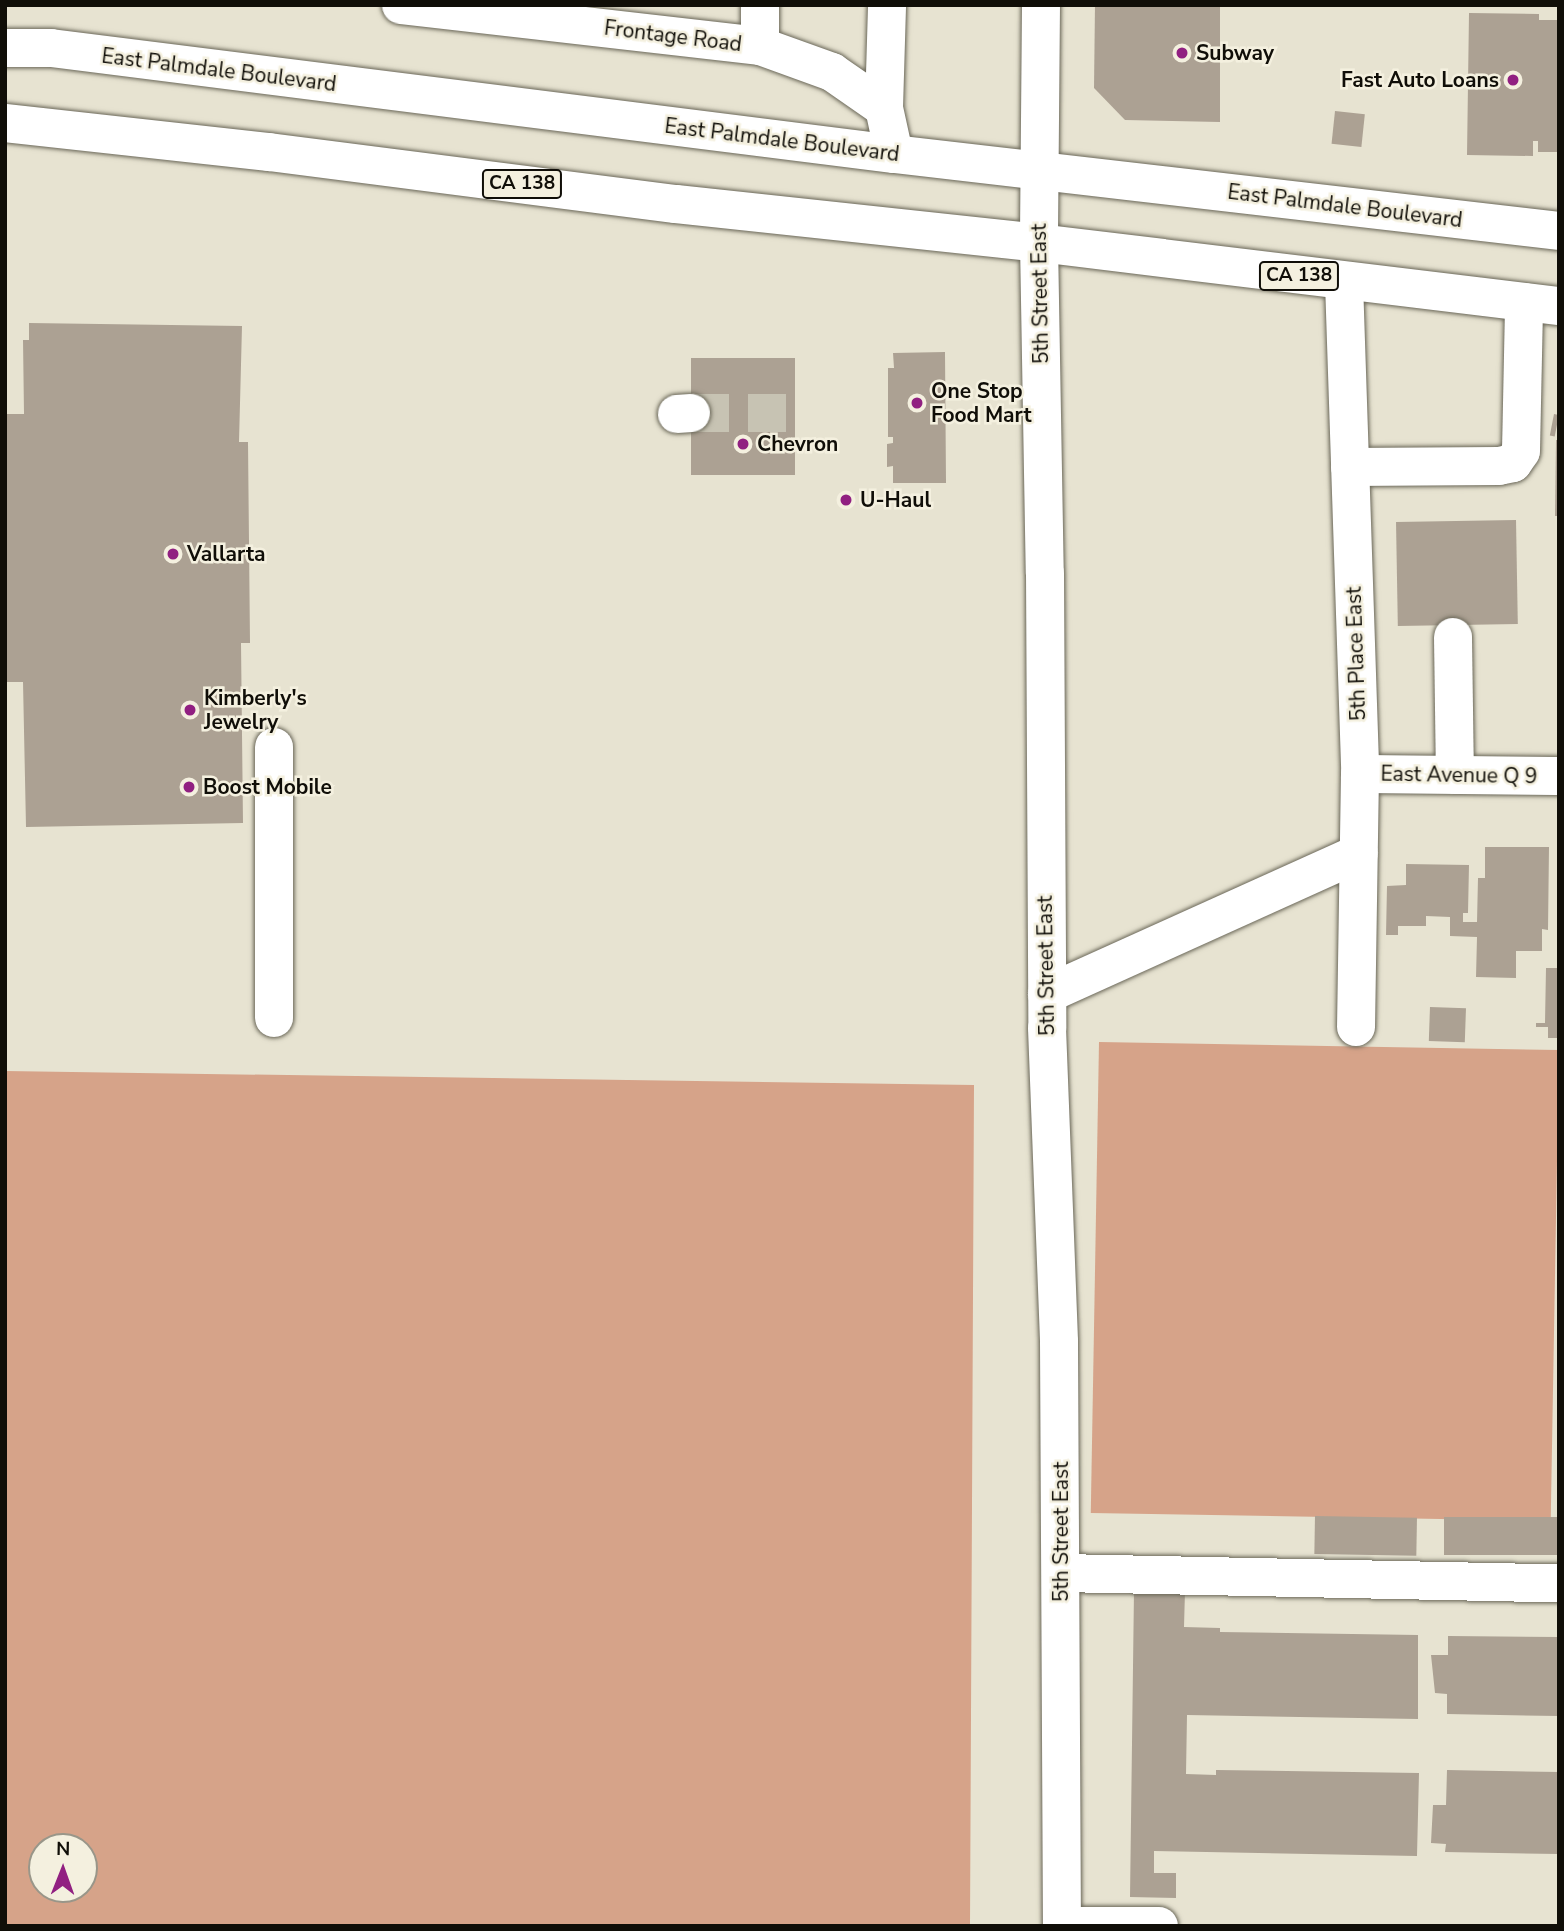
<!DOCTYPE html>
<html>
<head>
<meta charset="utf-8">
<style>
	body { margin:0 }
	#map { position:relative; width:1564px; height:1931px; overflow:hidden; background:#e7e3d1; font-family:"Nunito Sans",sans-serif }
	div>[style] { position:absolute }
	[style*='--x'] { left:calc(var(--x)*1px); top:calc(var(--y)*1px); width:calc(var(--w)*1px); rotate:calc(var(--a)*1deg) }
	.green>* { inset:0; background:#d6a389; transform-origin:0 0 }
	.building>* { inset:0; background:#aca193; transform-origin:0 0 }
	.minor-tunnel>* { height:38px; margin-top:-19px; transform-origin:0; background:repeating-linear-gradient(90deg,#c7c3b3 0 38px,transparent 0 57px) }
	.roads { filter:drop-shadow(0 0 2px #6a6758) drop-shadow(0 0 2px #6a6758) }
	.minor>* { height:38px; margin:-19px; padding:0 19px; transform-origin:19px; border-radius:19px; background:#fff }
	.highway>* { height:38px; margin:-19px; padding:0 19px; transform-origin:19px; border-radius:19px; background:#fff }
	.dots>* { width:19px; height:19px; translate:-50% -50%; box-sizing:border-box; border:4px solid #f4f0df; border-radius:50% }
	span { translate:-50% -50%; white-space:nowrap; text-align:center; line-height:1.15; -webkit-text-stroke:5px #f4f0df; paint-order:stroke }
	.shield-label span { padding:2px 5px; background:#f4f0df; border:2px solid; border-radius:5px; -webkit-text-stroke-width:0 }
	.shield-label { font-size:19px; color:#100e08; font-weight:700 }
	.street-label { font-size:21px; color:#100e08 }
	.poi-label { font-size:21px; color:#100e08; font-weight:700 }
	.left { translate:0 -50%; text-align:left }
	.right { translate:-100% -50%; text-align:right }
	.frame { position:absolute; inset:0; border:7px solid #100e08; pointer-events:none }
	.north { position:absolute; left:28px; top:1833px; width:70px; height:70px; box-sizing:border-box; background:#f4f0df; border:2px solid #999689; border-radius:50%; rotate:1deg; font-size:19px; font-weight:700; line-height:28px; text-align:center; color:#100e08 }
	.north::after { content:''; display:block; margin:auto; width:24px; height:32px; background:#912081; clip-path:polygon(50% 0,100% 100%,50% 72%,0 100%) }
</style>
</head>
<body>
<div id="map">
	<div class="green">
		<div style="left:1099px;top:1042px;width:460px;height:471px;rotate:1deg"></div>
		<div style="clip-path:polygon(evenodd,5px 1071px,974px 1085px,970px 1926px,5px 1926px,5px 1071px,42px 1847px,84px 1847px,84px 1889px,42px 1889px,42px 1847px)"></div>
	</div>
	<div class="building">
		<div style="clip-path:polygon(1095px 5px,1220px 5px,1220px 122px,1125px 120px,1094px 88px)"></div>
		<div style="clip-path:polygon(1469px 13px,1539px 14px,1539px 20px,1559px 20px,1559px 152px,1538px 152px,1538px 141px,1533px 141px,1533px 156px,1467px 155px)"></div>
		<div style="left:1335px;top:111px;width:30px;height:33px;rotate:6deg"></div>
		<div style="clip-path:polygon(29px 323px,242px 326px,239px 442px,248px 442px,250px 643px,241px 643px,243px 823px,26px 827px,23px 682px,5px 682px,5px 414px,24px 414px,23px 340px,29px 340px)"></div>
		<div style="clip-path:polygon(945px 352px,946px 483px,893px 483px,893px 466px,887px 467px,887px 444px,893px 443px,893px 437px,888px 437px,888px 368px,894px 368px,893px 353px)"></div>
		<div style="left:691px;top:358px;width:104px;height:117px"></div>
		<div style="left:1554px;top:414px;width:5px;height:22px;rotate:11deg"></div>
		<div style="clip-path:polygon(1556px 440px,1559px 440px,1559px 516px,1555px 516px)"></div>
		<div style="left:1516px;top:520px;width:104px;height:120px;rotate:89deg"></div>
		<div style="clip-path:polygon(1485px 847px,1549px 847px,1548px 930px,1542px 929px,1542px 951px,1516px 951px,1516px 978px,1476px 977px,1477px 937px,1450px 936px,1450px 917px,1426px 916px,1426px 926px,1398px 926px,1398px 935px,1386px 935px,1387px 886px,1406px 885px,1406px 864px,1469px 865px,1468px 913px,1463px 913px,1463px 922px,1477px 922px,1478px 878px,1485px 878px)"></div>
		<div style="clip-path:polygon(1546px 968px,1559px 968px,1559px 1038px,1548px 1038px,1548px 1027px,1536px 1027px,1536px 1023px,1545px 1023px)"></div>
		<div style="left:1430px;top:1007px;width:36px;height:34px;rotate:2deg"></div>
		<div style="left:1315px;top:1516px;width:102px;height:38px;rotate:1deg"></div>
		<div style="left:1444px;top:1517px;width:115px;height:38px"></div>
		<div style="clip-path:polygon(1134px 1590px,1185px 1591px,1184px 1627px,1220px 1628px,1220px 1632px,1418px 1635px,1418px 1719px,1187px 1715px,1186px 1774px,1216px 1775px,1216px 1770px,1419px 1773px,1417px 1856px,1154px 1851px,1154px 1873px,1176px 1873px,1176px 1898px,1130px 1897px)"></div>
		<div style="clip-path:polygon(1448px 1636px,1559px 1637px,1559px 1716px,1447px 1714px,1447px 1694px,1435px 1693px,1431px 1655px,1448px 1655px)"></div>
		<div style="clip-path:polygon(1447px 1770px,1559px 1772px,1559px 1854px,1445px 1852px,1446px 1844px,1431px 1843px,1433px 1805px,1446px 1805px)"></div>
	</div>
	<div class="minor-tunnel">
		<div style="--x:691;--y:413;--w:104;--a:0"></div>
	</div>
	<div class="roads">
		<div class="minor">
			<div style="--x:401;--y:5;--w:361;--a:6.5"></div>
			<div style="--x:760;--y:46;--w:77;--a:19.9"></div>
			<div style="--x:832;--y:72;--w:63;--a:34.7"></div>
			<div style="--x:884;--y:108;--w:47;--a:77.7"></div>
			<div style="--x:1041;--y:5;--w:238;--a:90.5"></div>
			<div style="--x:1039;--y:243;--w:330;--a:89"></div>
			<div style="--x:1045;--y:573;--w:455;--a:89.7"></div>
			<div style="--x:1047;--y:1028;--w:314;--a:87.8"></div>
			<div style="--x:1059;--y:1342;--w:584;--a:89.71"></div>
			<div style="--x:760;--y:46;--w:41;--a:-90"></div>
			<div style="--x:884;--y:108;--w:103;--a:-88.3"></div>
			<div style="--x:1344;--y:282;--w:492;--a:88.1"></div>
			<div style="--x:1360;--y:774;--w:253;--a:90.9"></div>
			<div style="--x:677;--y:414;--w:14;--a:-4"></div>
			<div style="--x:1350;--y:467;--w:149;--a:-0.4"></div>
			<div style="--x:1499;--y:466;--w:14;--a:-12"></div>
			<div style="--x:1513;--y:463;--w:14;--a:-56"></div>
			<div style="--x:1521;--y:451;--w:149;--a:-88.8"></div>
			<div style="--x:1453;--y:637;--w:138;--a:89.2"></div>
			<div style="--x:274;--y:747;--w:271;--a:90"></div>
			<div style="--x:1360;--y:774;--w:199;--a:0.6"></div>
			<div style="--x:1047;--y:994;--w:342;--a:-24.3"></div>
			<div style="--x:1061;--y:1573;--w:498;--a:1.2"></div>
			<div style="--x:1062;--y:1926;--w:97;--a:0"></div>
		</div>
		<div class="highway">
			<div style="--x:5;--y:48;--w:46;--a:0"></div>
			<div style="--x:51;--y:48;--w:850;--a:7.17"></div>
			<div style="--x:894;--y:154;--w:669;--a:6.6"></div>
			<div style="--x:5;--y:123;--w:266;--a:6.3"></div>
			<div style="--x:269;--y:152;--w:410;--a:7.3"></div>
			<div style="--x:676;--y:204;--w:365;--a:6.1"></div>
			<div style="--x:1039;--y:243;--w:524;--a:6.91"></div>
		</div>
	</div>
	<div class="dots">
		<div style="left:1182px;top:53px;background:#912081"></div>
		<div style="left:1513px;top:80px;background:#912081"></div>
		<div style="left:917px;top:403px;background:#912081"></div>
		<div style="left:743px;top:444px;background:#912081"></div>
		<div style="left:846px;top:500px;background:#912081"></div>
		<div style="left:173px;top:554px;background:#912081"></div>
		<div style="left:190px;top:710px;background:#912081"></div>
		<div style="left:189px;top:787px;background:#912081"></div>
	</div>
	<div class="shield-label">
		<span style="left:522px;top:184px">CA 138</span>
		<span style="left:1299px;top:276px">CA 138</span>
	</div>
	<div class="street-label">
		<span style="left:673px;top:36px;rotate:7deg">Frontage Road</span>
		<span style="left:219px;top:70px;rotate:7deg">East Palmdale Boulevard</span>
		<span style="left:782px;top:140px;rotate:7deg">East Palmdale Boulevard</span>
		<span style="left:1345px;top:206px;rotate:7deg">East Palmdale Boulevard</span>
		<span style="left:1040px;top:294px;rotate:-91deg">5th Street East</span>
		<span style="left:1356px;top:654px;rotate:-92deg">5th Place East</span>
		<span style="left:1459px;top:775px;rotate:1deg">East Avenue Q 9</span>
		<span style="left:1046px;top:966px;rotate:-91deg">5th Street East</span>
		<span style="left:1061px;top:1532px;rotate:-90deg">5th Street East</span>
	</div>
	<div class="poi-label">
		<span class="left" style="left:1196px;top:53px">Subway</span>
		<span class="right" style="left:1499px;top:80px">Fast Auto Loans</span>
		<span class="left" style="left:931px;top:403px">One Stop<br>Food Mart</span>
		<span class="left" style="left:757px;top:444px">Chevron</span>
		<span class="left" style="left:860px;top:500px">U-Haul</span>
		<span class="left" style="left:187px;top:554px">Vallarta</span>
		<span class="left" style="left:204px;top:710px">Kimberly's<br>Jewelry</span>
		<span class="left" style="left:203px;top:787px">Boost Mobile</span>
	</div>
	<div class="frame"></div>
	<div class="north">N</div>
</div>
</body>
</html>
